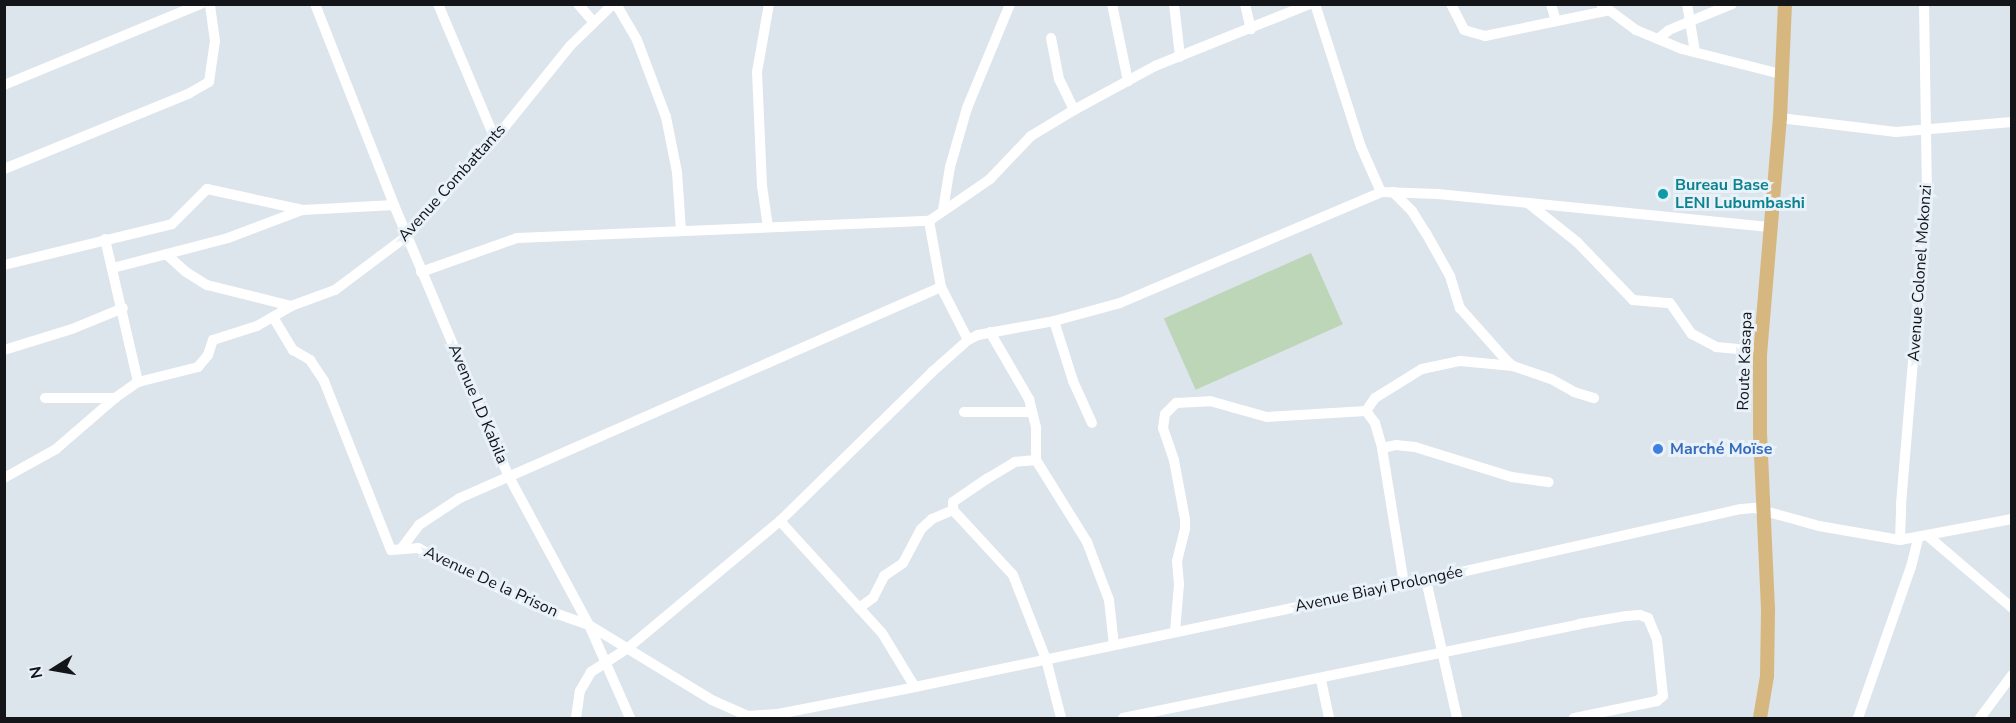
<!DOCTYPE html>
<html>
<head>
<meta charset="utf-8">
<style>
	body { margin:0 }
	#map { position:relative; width:2016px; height:723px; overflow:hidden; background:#dce4ec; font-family:"Nunito Sans",sans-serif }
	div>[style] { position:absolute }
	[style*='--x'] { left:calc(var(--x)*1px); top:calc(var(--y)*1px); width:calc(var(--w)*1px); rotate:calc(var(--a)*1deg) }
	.green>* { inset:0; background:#bcd6b7; transform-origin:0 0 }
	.minor>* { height:10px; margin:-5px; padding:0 5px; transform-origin:5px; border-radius:5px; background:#fff }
	.major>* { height:14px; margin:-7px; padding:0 7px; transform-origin:7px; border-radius:7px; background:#d7b780 }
	.dots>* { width:16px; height:16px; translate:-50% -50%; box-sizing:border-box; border:3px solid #e9f1f9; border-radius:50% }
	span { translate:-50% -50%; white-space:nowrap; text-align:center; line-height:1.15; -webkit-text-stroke:6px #e9f1f9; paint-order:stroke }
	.street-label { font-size:16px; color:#131518 }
	.culture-label { font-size:16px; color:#0d838f; font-weight:700 }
	.left { translate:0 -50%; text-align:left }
	.shop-label { font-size:16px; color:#366cbe; font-weight:700 }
	.frame { position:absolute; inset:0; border:6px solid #131518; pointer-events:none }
	.north { position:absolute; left:24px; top:639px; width:60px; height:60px; -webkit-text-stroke:4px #e9f1f9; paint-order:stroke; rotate:259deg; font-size:16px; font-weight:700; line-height:24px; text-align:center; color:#131518 }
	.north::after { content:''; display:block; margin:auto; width:21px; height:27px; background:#131518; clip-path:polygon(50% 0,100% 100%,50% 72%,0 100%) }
</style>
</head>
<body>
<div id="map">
	<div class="green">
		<div style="left:1311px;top:253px;width:78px;height:161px;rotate:66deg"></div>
	</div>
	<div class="minor">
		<div style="--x:315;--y:4;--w:216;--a:68.5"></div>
		<div style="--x:394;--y:205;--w:295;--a:67.1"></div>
		<div style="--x:509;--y:477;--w:168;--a:61.6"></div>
		<div style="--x:589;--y:625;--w:144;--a:31.4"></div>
		<div style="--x:712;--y:700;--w:39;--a:24"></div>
		<div style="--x:748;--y:716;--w:30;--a:-4"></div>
		<div style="--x:778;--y:714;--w:140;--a:-11.1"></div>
		<div style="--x:915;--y:687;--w:522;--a:-11.83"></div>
		<div style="--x:1426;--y:580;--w:323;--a:-12.7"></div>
		<div style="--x:1741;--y:509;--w:13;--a:-4"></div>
		<div style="--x:1754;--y:508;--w:67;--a:15.5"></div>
		<div style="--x:1819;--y:526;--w:82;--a:9.8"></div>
		<div style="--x:1900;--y:540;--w:114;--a:-10.6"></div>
		<div style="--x:438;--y:4;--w:147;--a:67.1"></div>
		<div style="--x:578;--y:4;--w:23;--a:49"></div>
		<div style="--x:616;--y:4;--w:42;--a:59.7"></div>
		<div style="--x:637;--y:40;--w:82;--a:69.4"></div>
		<div style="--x:666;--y:117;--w:56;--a:78.7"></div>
		<div style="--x:677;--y:172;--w:59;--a:86.1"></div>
		<div style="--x:1112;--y:4;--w:79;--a:78.3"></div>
		<div style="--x:1174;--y:4;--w:53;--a:83.5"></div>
		<div style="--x:1245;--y:4;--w:26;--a:77"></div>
		<div style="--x:1315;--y:4;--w:150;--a:72.2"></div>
		<div style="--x:1361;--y:147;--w:49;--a:66"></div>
		<div style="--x:1451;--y:4;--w:29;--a:63"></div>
		<div style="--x:1464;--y:30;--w:22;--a:16"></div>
		<div style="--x:1485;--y:36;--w:124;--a:-11.7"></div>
		<div style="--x:1551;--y:4;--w:18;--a:74"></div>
		<div style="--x:1601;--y:4;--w:44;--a:36.6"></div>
		<div style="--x:1636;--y:30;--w:50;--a:22.4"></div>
		<div style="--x:1682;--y:49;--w:102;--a:14.2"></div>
		<div style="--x:1687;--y:4;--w:49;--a:80.5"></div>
		<div style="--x:1051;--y:38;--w:42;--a:79"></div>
		<div style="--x:1059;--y:79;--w:34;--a:64"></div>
		<div style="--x:1658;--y:39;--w:14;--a:-39"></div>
		<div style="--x:1669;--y:30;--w:68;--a:-22.4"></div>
		<div style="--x:4;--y:85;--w:213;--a:-22.4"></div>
		<div style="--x:1780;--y:118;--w:117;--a:6.9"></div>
		<div style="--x:1896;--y:132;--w:116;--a:-4.9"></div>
		<div style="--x:4;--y:169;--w:199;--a:-22.2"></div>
		<div style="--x:188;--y:94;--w:24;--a:-30"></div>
		<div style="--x:209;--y:82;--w:41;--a:-81.7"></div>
		<div style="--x:215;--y:41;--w:37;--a:-98"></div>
		<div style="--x:1393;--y:192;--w:27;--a:45"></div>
		<div style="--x:1412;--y:211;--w:26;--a:58"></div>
		<div style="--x:1426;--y:233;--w:49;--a:60.8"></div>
		<div style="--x:1450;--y:276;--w:34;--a:73"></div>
		<div style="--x:1460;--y:308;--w:69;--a:48.5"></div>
		<div style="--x:1506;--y:360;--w:9;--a:41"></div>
		<div style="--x:1513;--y:366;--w:40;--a:18.9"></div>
		<div style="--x:1551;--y:379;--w:26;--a:29"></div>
		<div style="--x:1574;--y:392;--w:21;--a:17"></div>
		<div style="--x:1528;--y:203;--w:63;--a:38.5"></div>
		<div style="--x:1577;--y:242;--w:81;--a:46"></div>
		<div style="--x:1633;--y:300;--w:37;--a:5"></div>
		<div style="--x:1670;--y:303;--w:38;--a:55"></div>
		<div style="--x:1692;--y:334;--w:27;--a:28"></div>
		<div style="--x:1716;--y:347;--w:44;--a:5.2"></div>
		<div style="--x:943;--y:210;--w:44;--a:-80.8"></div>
		<div style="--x:950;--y:167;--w:61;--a:-73.9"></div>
		<div style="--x:967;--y:108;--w:113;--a:-67.5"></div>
		<div style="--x:929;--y:221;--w:67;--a:79.7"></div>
		<div style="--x:941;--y:287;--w:59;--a:63"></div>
		<div style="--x:768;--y:227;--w:41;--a:-98.3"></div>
		<div style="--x:762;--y:186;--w:114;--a:-92.5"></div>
		<div style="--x:757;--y:72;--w:69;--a:-80"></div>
		<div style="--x:105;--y:239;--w:147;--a:77"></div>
		<div style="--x:166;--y:254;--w:27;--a:42"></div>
		<div style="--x:186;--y:272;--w:25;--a:32"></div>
		<div style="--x:207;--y:285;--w:87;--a:14"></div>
		<div style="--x:4;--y:265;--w:173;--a:-13.7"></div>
		<div style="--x:172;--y:224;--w:49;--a:-45"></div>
		<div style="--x:207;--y:189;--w:98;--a:12.3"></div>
		<div style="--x:303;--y:210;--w:91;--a:-3.1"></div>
		<div style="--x:113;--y:268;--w:119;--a:-14.6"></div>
		<div style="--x:228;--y:238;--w:79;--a:-20.7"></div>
		<div style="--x:421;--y:272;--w:102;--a:-19.5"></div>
		<div style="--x:517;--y:238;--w:412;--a:-2.4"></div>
		<div style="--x:929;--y:221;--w:74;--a:-34.5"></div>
		<div style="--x:990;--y:179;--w:59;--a:-46.4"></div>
		<div style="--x:1031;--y:136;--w:50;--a:-31.2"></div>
		<div style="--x:1074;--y:110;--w:92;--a:-28.5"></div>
		<div style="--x:1155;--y:66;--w:167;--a:-21.8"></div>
		<div style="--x:273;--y:317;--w:39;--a:59"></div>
		<div style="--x:293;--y:350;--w:20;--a:30"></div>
		<div style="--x:310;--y:360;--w:25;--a:56"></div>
		<div style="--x:324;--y:381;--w:182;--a:68.4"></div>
		<div style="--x:391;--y:550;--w:27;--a:-4"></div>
		<div style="--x:418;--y:548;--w:131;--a:26.4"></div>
		<div style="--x:535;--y:606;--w:57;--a:19.4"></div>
		<div style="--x:589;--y:625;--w:102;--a:66.2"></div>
		<div style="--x:1054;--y:321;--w:63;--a:72.4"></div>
		<div style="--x:1073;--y:381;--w:46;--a:65.7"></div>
		<div style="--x:990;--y:332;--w:78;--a:59.8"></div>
		<div style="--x:1029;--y:399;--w:30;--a:76"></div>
		<div style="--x:1036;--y:428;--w:32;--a:90"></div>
		<div style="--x:1036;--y:460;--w:97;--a:58.1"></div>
		<div style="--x:1087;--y:542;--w:62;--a:69.2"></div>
		<div style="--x:1109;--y:600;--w:45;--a:83.7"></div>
		<div style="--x:4;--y:350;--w:71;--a:-17.2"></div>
		<div style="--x:72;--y:329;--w:55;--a:-22.4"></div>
		<div style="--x:45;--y:398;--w:70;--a:0"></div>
		<div style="--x:1366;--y:411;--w:16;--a:-55"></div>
		<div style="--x:1375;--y:398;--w:55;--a:-31.7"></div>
		<div style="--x:1422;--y:369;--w:39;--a:-12"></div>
		<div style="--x:1460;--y:361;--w:53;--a:5.4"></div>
		<div style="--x:964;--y:412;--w:68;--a:0"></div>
		<div style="--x:1382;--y:448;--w:14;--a:-12"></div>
		<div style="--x:1396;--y:445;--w:19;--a:6"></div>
		<div style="--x:1415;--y:447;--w:102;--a:17.2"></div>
		<div style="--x:1512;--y:477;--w:37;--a:8"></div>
		<div style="--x:1036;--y:460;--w:21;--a:175"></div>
		<div style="--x:1015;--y:462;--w:31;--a:149"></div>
		<div style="--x:988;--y:478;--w:42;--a:145.6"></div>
		<div style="--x:953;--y:502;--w:8;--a:90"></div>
		<div style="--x:953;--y:510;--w:88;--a:47.3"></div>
		<div style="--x:1013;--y:575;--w:90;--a:68.6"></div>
		<div style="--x:1046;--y:659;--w:61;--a:75.7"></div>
		<div style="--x:4;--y:478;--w:60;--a:-29.1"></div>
		<div style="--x:56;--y:449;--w:78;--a:-40.8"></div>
		<div style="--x:115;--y:398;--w:28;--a:-35"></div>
		<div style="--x:138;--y:382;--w:62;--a:-14"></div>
		<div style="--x:198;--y:367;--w:16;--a:-50"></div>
		<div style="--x:208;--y:355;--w:16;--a:-72"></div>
		<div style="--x:213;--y:340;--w:46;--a:-17.7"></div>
		<div style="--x:257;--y:326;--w:39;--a:-30"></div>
		<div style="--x:291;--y:306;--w:47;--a:-20"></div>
		<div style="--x:335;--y:290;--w:90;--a:-36.9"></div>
		<div style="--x:407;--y:236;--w:131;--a:-47.8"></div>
		<div style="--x:495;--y:139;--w:119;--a:-51.1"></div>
		<div style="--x:570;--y:46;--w:60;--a:-44.3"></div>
		<div style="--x:780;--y:521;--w:151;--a:47.7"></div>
		<div style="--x:882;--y:633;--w:63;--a:58.6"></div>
		<div style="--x:1929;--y:537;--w:109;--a:40.5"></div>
		<div style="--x:1900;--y:540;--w:36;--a:-88"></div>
		<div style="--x:1901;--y:504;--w:310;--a:-85.2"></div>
		<div style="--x:1927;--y:195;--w:191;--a:-90.9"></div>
		<div style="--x:401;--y:549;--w:30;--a:-53"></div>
		<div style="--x:419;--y:525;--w:49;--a:-33.4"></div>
		<div style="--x:460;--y:498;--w:525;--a:-23.69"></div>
		<div style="--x:1426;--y:580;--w:141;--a:77.3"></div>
		<div style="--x:859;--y:608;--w:17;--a:-36"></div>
		<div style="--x:873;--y:598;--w:25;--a:-63"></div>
		<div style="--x:884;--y:576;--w:23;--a:-34"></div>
		<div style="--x:903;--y:563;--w:38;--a:-62"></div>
		<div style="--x:921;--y:529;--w:15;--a:-42"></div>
		<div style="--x:932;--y:519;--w:23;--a:-23"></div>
		<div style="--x:1175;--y:631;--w:47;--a:-85.1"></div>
		<div style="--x:1179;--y:584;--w:23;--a:-95"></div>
		<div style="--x:1177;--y:561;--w:33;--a:-76"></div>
		<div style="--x:1185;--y:529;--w:10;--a:-90"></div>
		<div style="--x:1185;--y:519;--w:60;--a:-100.6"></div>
		<div style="--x:1174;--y:460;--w:34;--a:-109"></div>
		<div style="--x:1163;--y:428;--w:14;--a:-82"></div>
		<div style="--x:1165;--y:414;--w:16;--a:-45"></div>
		<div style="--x:1176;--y:403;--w:34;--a:-3"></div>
		<div style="--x:1210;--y:401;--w:59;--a:15.7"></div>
		<div style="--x:1267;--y:417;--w:99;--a:-3.5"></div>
		<div style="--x:1366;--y:411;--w:15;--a:53"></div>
		<div style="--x:1375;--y:423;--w:26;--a:74"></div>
		<div style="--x:1382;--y:448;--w:138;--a:80.8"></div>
		<div style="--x:1321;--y:680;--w:39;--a:78"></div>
		<div style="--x:576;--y:718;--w:27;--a:-82"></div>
		<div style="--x:580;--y:691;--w:22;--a:-60"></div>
		<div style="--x:591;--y:672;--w:44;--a:-33"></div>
		<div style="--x:628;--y:648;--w:198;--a:-39.9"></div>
		<div style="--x:780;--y:521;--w:213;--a:-44.4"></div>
		<div style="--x:932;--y:372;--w:48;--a:-41.6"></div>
		<div style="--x:968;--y:340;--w:11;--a:-27"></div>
		<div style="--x:978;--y:335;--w:77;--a:-10.4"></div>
		<div style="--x:1054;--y:321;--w:68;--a:-15.3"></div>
		<div style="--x:1120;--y:303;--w:284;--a:-23"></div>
		<div style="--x:1381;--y:192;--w:57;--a:2"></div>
		<div style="--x:1438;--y:194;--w:335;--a:5.7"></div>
		<div style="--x:1123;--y:718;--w:466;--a:-11.6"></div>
		<div style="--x:1579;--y:624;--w:48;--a:-9.7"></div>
		<div style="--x:1626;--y:616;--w:14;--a:-4"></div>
		<div style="--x:1640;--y:615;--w:9;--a:21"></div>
		<div style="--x:1648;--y:618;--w:23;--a:67"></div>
		<div style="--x:1657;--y:639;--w:57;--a:84"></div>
		<div style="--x:1663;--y:696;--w:8;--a:140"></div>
		<div style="--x:1657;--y:701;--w:85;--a:168.4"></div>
		<div style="--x:1858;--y:718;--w:160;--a:-70.7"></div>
		<div style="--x:1911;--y:567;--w:29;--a:-76"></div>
		<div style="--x:1980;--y:718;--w:54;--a:-53.3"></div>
	</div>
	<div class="major">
		<div style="--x:1760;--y:718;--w:43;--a:-80.5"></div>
		<div style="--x:1767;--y:676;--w:67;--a:-89.1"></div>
		<div style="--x:1768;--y:609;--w:175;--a:-92.6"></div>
		<div style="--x:1760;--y:434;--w:79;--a:-90"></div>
		<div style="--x:1760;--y:355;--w:238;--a:-85.2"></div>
		<div style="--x:1780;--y:118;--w:114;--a:-87.5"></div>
	</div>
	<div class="dots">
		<div style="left:1663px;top:194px;background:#0f9aa8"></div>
		<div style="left:1658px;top:449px;background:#3f7fe0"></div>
	</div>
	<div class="street-label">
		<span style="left:452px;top:183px;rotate:-48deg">Avenue Combattants</span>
		<span style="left:1920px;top:273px;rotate:-86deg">Avenue Colonel Mokonzi</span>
		<span style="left:1745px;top:361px;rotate:-88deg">Route Kasapa</span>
		<span style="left:478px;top:404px;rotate:67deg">Avenue LD Kabila</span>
		<span style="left:491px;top:582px;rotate:25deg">Avenue De la Prison</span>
		<span style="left:1379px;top:589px;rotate:-12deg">Avenue Biayi Prolongée</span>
	</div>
	<div class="culture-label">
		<span class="left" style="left:1675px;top:194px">Bureau Base<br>LENI Lubumbashi</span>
	</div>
	<div class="shop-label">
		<span class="left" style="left:1670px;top:449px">Marché Moïse</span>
	</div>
	<div class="frame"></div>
	<div class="north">N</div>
</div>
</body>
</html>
